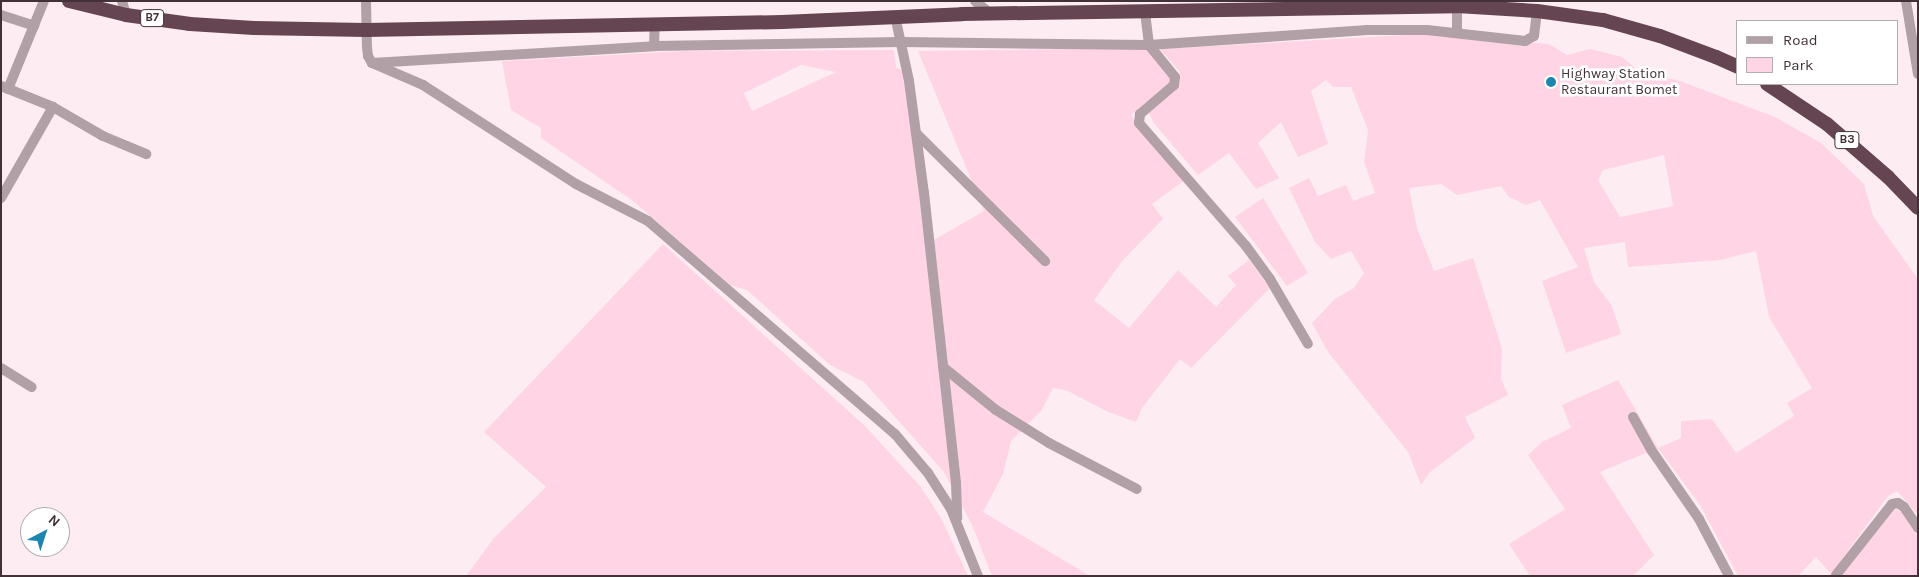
<!DOCTYPE html>
<html>
<head>
<meta charset="utf-8">
<style>
	body { margin:0 }
	#map { position:relative; width:1919px; height:577px; overflow:hidden; background:#fdedf3; font-family:Karla,sans-serif }
	div>[style] { position:absolute }
	[style*='--x'] { left:calc(var(--x)*1px); top:calc(var(--y)*1px); width:calc(var(--w)*1px); rotate:calc(var(--a)*1deg) }
	.green>* { inset:0; background:#ffd4e5 }
	.minor>* { height:10px; margin:-5px; padding:0 5px; transform-origin:5px; border-radius:5px; background:#b2a0a7 }
	.highway>* { height:14px; margin:-7px; padding:0 7px; transform-origin:7px; border-radius:7px; background:#664553 }
	.dots>* { width:14px; height:14px; translate:-50% -50%; box-sizing:border-box; border:2px solid #fff; border-radius:50% }
	span { translate:-50% -50%; white-space:nowrap; text-align:center; line-height:1.15; -webkit-text-stroke:5px #fff; paint-order:stroke }
	.shield-label span { padding:1px 4px; background:#fff; border:1px solid; border-radius:4px; -webkit-text-stroke-width:0 }
	.shield-label { font-size:12px; color:#423238; font-weight:700 }
	.poi-label { font-size:14px; color:#423238 }
	.left { translate:0 -50%; text-align:left }
	.frame { position:absolute; inset:0; border:2px solid #423238; pointer-events:none }
	.legend { position:absolute; left:1736px; top:20px; width:162px; height:65px; box-sizing:border-box; background:#fff; border:1px solid #b3adaf; margin:0; padding:6px 9px; list-style:none; font-size:15px; color:#423238 }
	.legend li { display:flex; align-items:center; gap:10px; height:25px }
	.legend b { width:25px; border:1px solid #b3adaf }
	.north { position:absolute; left:20px; top:507px; width:50px; height:50px; box-sizing:border-box; background:#fff; border:1px solid #b3adaf; border-radius:50%; rotate:40deg; font-size:14px; font-weight:700; line-height:20px; text-align:center; color:#423238 }
	.north::after { content:''; display:block; margin:auto; width:18px; height:22px; background:#1b86ae; clip-path:polygon(50% 0,100% 100%,50% 72%,0 100%) }
</style>
</head>
<body>
<div id="map">
	<div class="green">
		<div style="clip-path:polygon(evenodd,1425px 34px,1549px 44px,1567px 55px,1590px 49px,1622px 57px,1639px 71px,1680px 81px,1775px 117px,1821px 143px,1864px 184px,1873px 216px,1918px 279px,1918px 515px,1897px 491px,1888px 496px,1831px 574px,1816px 557px,1798px 576px,1738px 576px,1700px 505px,1658px 448px,1600px 472px,1654px 555px,1633px 576px,1530px 576px,1509px 544px,1565px 509px,1528px 455px,1542px 442px,1571px 428px,1562px 405px,1618px 380px,1658px 448px,1681px 438px,1681px 421px,1712px 419px,1736px 453px,1794px 416px,1787px 403px,1812px 388px,1769px 317px,1756px 251px,1720px 260px,1628px 267px,1625px 242px,1584px 248px,1594px 282px,1612px 306px,1621px 334px,1566px 353px,1542px 281px,1578px 267px,1540px 200px,1526px 205px,1509px 197px,1501px 186px,1457px 195px,1441px 184px,1409px 188px,1417px 228px,1434px 271px,1473px 258px,1502px 349px,1501px 379px,1508px 395px,1465px 417px,1475px 438px,1430px 472px,1421px 485px,1408px 452px,1328px 352px,1312px 323px,1336px 298px,1354px 288px,1364px 273px,1351px 251px,1331px 259px,1315px 242px,1289px 188px,1309px 178px,1318px 196px,1346px 185px,1353px 201px,1375px 193px,1364px 162px,1368px 130px,1351px 87px,1333px 87px,1326px 80px,1311px 91px,1328px 144px,1298px 157px,1281px 122px,1258px 143px,1279px 178px,1256px 189px,1229px 153px,1198px 175px,1153px 122px,1149px 112px,1179px 83px,1180px 72px,1160px 49px,1425px 34px,1664px 155px,1673px 206px,1620px 217px,1598px 180px,1603px 170px,1664px 155px)"></div>
		<div style="clip-path:polygon(evenodd,1147px 48px,1170px 77px,1169px 83px,1131px 115px,1186px 179px,1152px 204px,1163px 219px,1123px 260px,1094px 300px,1129px 328px,1178px 270px,1216px 307px,1236px 285px,1228px 276px,1249px 260px,1270px 288px,1191px 368px,1180px 359px,1142px 408px,1136px 422px,1106px 411px,1068px 391px,1053px 388px,1041px 411px,1011px 441px,1003px 474px,983px 512px,1090px 576px,992px 576px,972px 525px,944px 472px,864px 382px,830px 365px,747px 290px,730px 285px,633px 201px,541px 138px,541px 128px,511px 110px,502px 61px,683px 51px,894px 50px,896px 68px,911px 72px,934px 240px,984px 211px,918px 51px,1147px 48px,801px 65px,836px 72px,752px 111px,744px 93px,801px 65px)"></div>
		<div style="clip-path:polygon(1263px 198px,1308px 273px,1287px 286px,1235px 217px)"></div>
		<div style="clip-path:polygon(663px 244px,864px 425px,920px 486px,941px 518px,968px 576px,466px 576px,494px 538px,546px 487px,484px 432px)"></div>
		<div style="clip-path:polygon(1897px 509px,1903px 513px,1918px 536px,1918px 576px,1841px 576px,1892px 510px)"></div>
	</div>
	<div class="minor">
		<div style="--x:122;--y:1;--w:15;--a:74"></div>
		<div style="--x:366;--y:1;--w:46;--a:88.8"></div>
		<div style="--x:367;--y:47;--w:9;--a:84"></div>
		<div style="--x:368;--y:56;--w:8;--a:60"></div>
		<div style="--x:372;--y:63;--w:56;--a:23.3"></div>
		<div style="--x:423;--y:85;--w:182;--a:32.9"></div>
		<div style="--x:576;--y:184;--w:81;--a:27.2"></div>
		<div style="--x:648;--y:221;--w:326;--a:40.8"></div>
		<div style="--x:895;--y:434;--w:51;--a:49.8"></div>
		<div style="--x:928;--y:473;--w:43;--a:57.4"></div>
		<div style="--x:951;--y:509;--w:72;--a:68.1"></div>
		<div style="--x:975;--y:1;--w:21;--a:39"></div>
		<div style="--x:1906;--y:1;--w:74;--a:80.7"></div>
		<div style="--x:1457;--y:6;--w:27;--a:90"></div>
		<div style="--x:1145;--y:12;--w:33;--a:83"></div>
		<div style="--x:1149;--y:45;--w:41;--a:50.9"></div>
		<div style="--x:1175;--y:77;--w:8;--a:97"></div>
		<div style="--x:1174;--y:85;--w:45;--a:139.5"></div>
		<div style="--x:1140;--y:114;--w:9;--a:96"></div>
		<div style="--x:1139;--y:123;--w:163;--a:49"></div>
		<div style="--x:1246;--y:246;--w:41;--a:54"></div>
		<div style="--x:1270;--y:279;--w:75;--a:59.7"></div>
		<div style="--x:1;--y:15;--w:35;--a:18"></div>
		<div style="--x:895;--y:16;--w:66;--a:77.8"></div>
		<div style="--x:909;--y:81;--w:113;--a:82.4"></div>
		<div style="--x:924;--y:193;--w:292;--a:83.7"></div>
		<div style="--x:956;--y:483;--w:35;--a:88"></div>
		<div style="--x:654;--y:46;--w:23;--a:-88"></div>
		<div style="--x:372;--y:63;--w:283;--a:-3.4"></div>
		<div style="--x:654;--y:46;--w:247;--a:-0.9"></div>
		<div style="--x:901;--y:42;--w:248;--a:0.7"></div>
		<div style="--x:1149;--y:45;--w:219;--a:-3.9"></div>
		<div style="--x:1367;--y:30;--w:60;--a:0"></div>
		<div style="--x:1427;--y:30;--w:99;--a:6.4"></div>
		<div style="--x:1525;--y:41;--w:10;--a:-29"></div>
		<div style="--x:1534;--y:36;--w:25;--a:-83"></div>
		<div style="--x:1;--y:86;--w:56;--a:22"></div>
		<div style="--x:53;--y:107;--w:58;--a:30.1"></div>
		<div style="--x:103;--y:136;--w:47;--a:22.7"></div>
		<div style="--x:8;--y:89;--w:95;--a:-67.8"></div>
		<div style="--x:916;--y:133;--w:182;--a:44.8"></div>
		<div style="--x:1;--y:198;--w:105;--a:-60.3"></div>
		<div style="--x:943;--y:367;--w:68;--a:39.1"></div>
		<div style="--x:996;--y:410;--w:62;--a:31.9"></div>
		<div style="--x:1049;--y:443;--w:99;--a:27.6"></div>
		<div style="--x:1;--y:368;--w:36;--a:32"></div>
		<div style="--x:1633;--y:417;--w:39;--a:61"></div>
		<div style="--x:1652;--y:451;--w:83;--a:55.3"></div>
		<div style="--x:1699;--y:519;--w:64;--a:62.2"></div>
		<div style="--x:1836;--y:575;--w:90;--a:-51.7"></div>
		<div style="--x:1892;--y:504;--w:6;--a:-9"></div>
		<div style="--x:1898;--y:503;--w:7;--a:34"></div>
		<div style="--x:1904;--y:507;--w:25;--a:56"></div>
	</div>
	<div class="highway">
		<div style="--x:69;--y:1;--w:59;--a:13.8"></div>
		<div style="--x:126;--y:15;--w:65;--a:8"></div>
		<div style="--x:190;--y:24;--w:64;--a:3.6"></div>
		<div style="--x:254;--y:28;--w:112;--a:1"></div>
		<div style="--x:366;--y:30;--w:416;--a:-1.1"></div>
		<div style="--x:782;--y:22;--w:180;--a:-2.5"></div>
		<div style="--x:962;--y:14;--w:495;--a:-0.9"></div>
		<div style="--x:1457;--y:6;--w:80;--a:3.6"></div>
		<div style="--x:1537;--y:11;--w:67;--a:7.8"></div>
		<div style="--x:1603;--y:20;--w:59;--a:15.7"></div>
		<div style="--x:1660;--y:36;--w:60;--a:20.6"></div>
		<div style="--x:1716;--y:57;--w:24;--a:24"></div>
		<div style="--x:1767;--y:84;--w:72;--a:33.7"></div>
		<div style="--x:1827;--y:124;--w:81;--a:41"></div>
		<div style="--x:1888;--y:177;--w:43;--a:45.9"></div>
	</div>
	<div class="dots">
		<div style="left:1551px;top:82px;background:#1b86ae"></div>
	</div>
	<div class="shield-label">
		<span style="left:152px;top:18px">B7</span>
		<span style="left:1847px;top:140px">B3</span>
	</div>
	<div class="poi-label">
		<span class="left" style="left:1561px;top:82px">Highway Station<br>Restaurant Bomet</span>
	</div>
	<div class="frame"></div>
	<ul class="legend">
	<li><b style="height:6px;background:#b2a0a7"></b>Road</li>
	<li><b style="height:14px;background:#ffd4e5"></b>Park</li>
	</ul>
	<div class="north">N</div>
</div>
</body>
</html>
